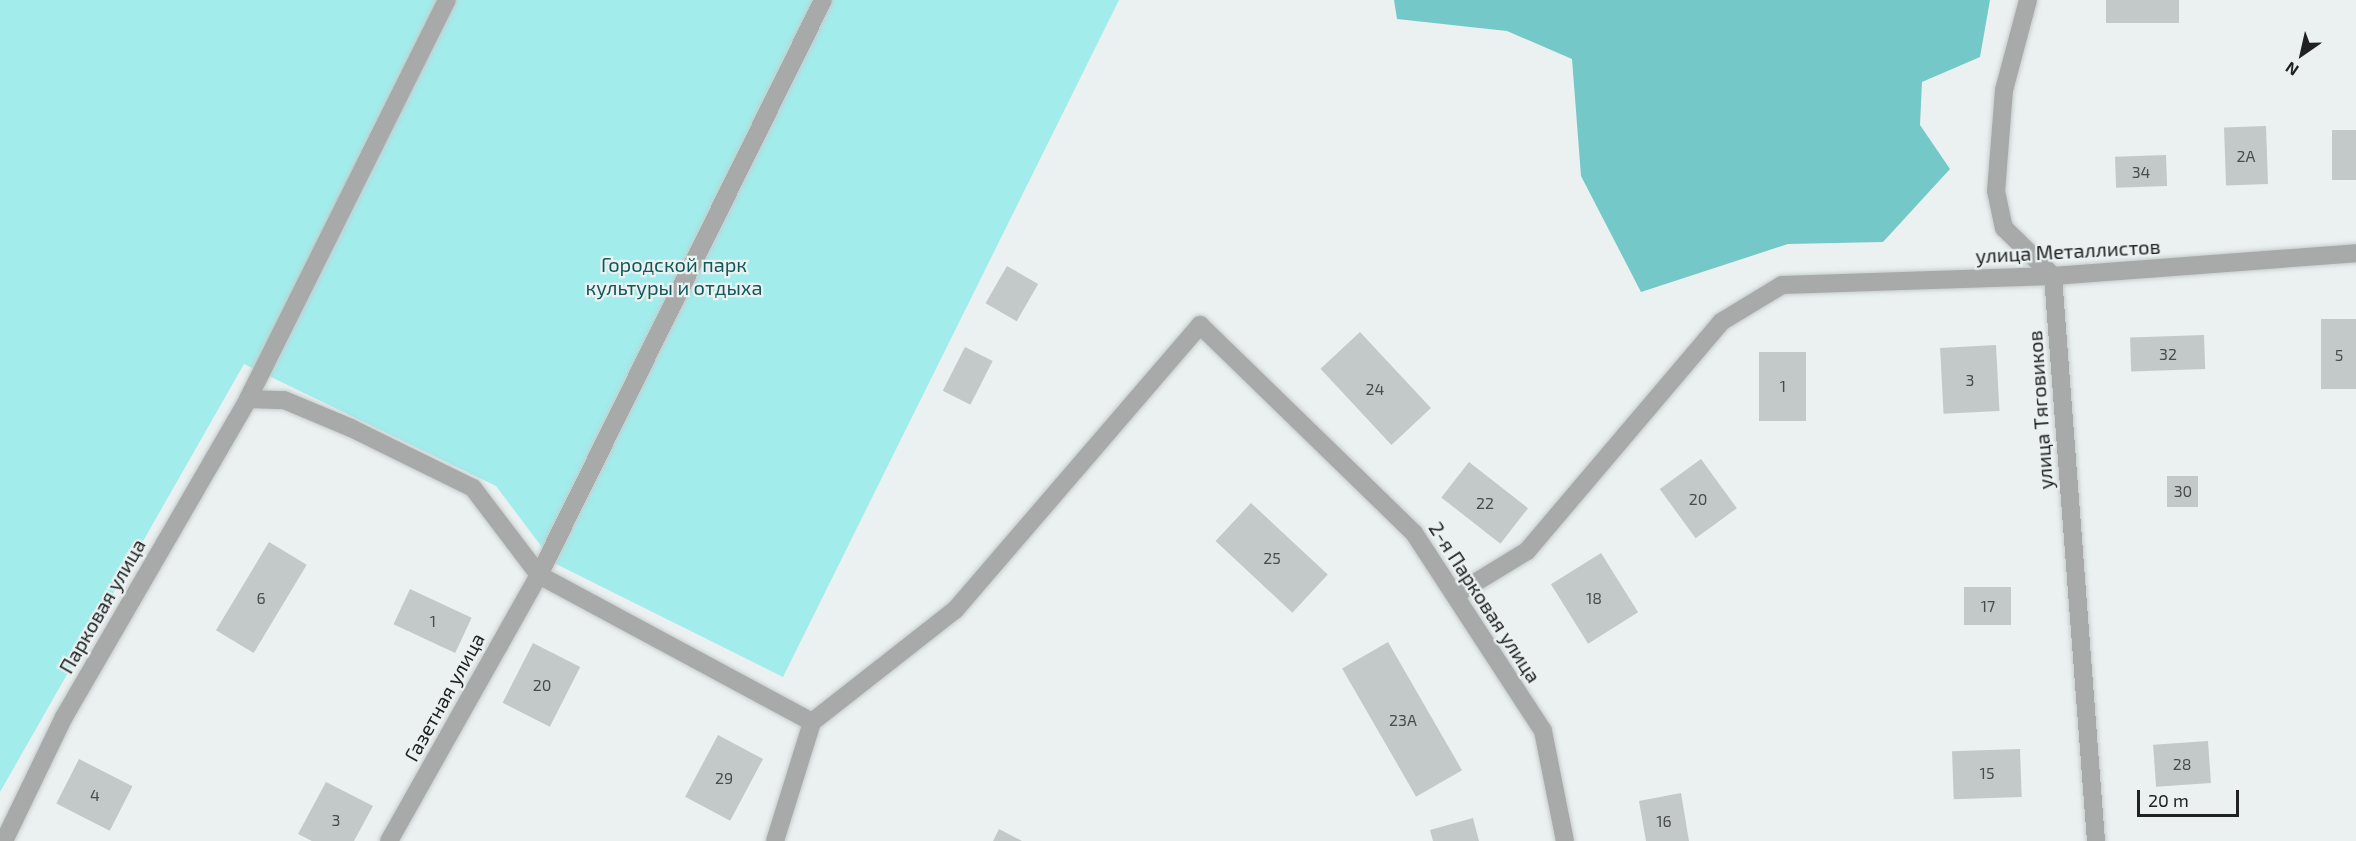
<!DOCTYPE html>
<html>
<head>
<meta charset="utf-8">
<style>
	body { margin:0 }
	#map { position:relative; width:2356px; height:841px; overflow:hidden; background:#ebf1f1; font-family:"Exo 2",sans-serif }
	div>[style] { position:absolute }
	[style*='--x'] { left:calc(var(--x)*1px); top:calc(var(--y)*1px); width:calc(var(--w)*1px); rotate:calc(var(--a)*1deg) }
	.green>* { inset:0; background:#a2ecec }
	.forest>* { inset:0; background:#74c8c8 }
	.building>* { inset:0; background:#c3c9c9; transform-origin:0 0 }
	.roads { filter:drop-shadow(0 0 2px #c6cccc) drop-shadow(0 0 2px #c6cccc) }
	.lane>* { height:18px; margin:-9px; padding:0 9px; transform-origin:9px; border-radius:9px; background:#a8aaaa }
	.street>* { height:18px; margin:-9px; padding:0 9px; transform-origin:9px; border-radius:9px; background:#a8aaaa }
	span { translate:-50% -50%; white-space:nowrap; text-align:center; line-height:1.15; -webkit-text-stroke:4.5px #ebf1f1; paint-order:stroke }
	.number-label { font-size:16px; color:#494c4c }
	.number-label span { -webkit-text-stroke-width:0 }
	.street-label { font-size:20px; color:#202222 }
	.park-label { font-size:20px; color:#10595a }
	.north { position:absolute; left:2272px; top:24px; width:60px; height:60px; -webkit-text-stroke:4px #ebf1f1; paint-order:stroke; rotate:214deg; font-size:16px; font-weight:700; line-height:24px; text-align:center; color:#202222 }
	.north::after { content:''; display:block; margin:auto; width:21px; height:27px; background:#202222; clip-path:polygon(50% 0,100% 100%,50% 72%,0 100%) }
	.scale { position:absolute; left:2137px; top:790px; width:102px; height:27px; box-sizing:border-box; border:3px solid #202222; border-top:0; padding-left:8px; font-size:18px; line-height:21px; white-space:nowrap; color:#202222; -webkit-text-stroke:4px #ebf1f1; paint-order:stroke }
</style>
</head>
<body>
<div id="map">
	<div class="green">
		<div style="clip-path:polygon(0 0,1119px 0,783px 677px,554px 563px,496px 486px,244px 364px,0 792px)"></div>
	</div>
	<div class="forest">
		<div style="clip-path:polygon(1394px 0,1990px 0,1980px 57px,1922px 82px,1920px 125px,1950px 169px,1883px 242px,1788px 244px,1641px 292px,1581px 176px,1572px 59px,1507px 31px,1397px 19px)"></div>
	</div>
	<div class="building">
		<div style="left:2106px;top:0;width:73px;height:23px"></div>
		<div style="left:2266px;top:126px;width:58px;height:42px;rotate:88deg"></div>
		<div style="left:2332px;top:130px;width:24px;height:50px"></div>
		<div style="left:2166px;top:155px;width:31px;height:51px;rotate:88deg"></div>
		<div style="left:1007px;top:266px;width:36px;height:43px;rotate:30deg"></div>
		<div style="left:2356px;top:319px;width:70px;height:35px;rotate:90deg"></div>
		<div style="left:1360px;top:332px;width:104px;height:54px;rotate:47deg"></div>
		<div style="left:2204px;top:335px;width:34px;height:74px;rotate:88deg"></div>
		<div style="left:1996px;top:345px;width:66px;height:56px;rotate:87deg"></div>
		<div style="left:965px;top:347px;width:31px;height:49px;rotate:27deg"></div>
		<div style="left:1759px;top:352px;width:47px;height:69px"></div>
		<div style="left:1701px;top:459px;width:61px;height:51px;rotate:54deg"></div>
		<div style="left:1469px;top:462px;width:75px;height:45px;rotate:38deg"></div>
		<div style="left:2167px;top:476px;width:31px;height:31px"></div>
		<div style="left:1251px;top:503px;width:105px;height:52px;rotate:43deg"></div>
		<div style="left:269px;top:542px;width:44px;height:103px;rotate:31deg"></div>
		<div style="left:1601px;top:553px;width:70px;height:59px;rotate:58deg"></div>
		<div style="left:2011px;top:587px;width:38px;height:47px;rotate:90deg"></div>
		<div style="left:410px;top:589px;width:68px;height:39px;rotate:25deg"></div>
		<div style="left:1388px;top:642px;width:148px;height:53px;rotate:60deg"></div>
		<div style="left:533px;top:643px;width:53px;height:67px;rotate:27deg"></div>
		<div style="left:718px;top:735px;width:51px;height:70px;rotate:28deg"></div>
		<div style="left:2208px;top:741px;width:42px;height:55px;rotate:86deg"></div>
		<div style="left:2020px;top:749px;width:48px;height:68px;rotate:88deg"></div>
		<div style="left:79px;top:759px;width:60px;height:50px;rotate:27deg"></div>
		<div style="clip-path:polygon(326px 782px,373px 806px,354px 841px,312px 841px,298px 834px)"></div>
		<div style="clip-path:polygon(1681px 793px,1689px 841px,1646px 841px,1639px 801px)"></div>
		<div style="clip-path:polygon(1473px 818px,1479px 841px,1433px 841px,1430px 830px)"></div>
		<div style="clip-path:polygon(999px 829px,1022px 841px,993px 841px)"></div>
	</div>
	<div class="roads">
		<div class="lane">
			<div style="--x:248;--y:399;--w:446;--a:-63.5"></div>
			<div style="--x:539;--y:575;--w:641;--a:-63.71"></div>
		</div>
		<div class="street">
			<div style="--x:2028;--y:0;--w:93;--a:104.9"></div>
			<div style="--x:2004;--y:90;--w:101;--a:94.5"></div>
			<div style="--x:1996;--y:191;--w:38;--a:78"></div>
			<div style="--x:2004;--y:228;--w:69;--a:44.4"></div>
			<div style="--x:2053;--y:276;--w:567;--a:85.65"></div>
			<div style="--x:1455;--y:595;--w:84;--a:-31.4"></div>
			<div style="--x:1527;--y:551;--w:300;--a:-49.7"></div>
			<div style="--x:1721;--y:322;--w:71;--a:-31.2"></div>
			<div style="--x:1782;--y:285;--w:271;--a:-1.9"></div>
			<div style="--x:2053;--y:276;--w:304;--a:-4.3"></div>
			<div style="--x:812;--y:722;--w:182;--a:-38.1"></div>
			<div style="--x:955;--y:610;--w:376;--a:-49.3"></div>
			<div style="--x:1200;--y:325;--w:298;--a:44.2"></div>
			<div style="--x:1414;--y:533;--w:236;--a:56.9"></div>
			<div style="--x:1543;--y:731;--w:112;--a:78.7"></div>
			<div style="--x:4;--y:841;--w:138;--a:-64.2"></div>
			<div style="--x:64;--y:717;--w:367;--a:-59.9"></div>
			<div style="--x:248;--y:399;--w:36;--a:2"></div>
			<div style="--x:284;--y:400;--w:73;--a:22.7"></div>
			<div style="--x:351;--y:428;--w:136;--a:26.2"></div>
			<div style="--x:473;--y:488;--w:109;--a:52.8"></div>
			<div style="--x:539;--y:575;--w:310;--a:28.3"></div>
			<div style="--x:389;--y:841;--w:305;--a:-60.6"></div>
			<div style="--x:775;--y:841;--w:125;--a:-72.7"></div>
		</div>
	</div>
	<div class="number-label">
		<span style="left:2246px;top:156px">2А</span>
		<span style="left:2141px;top:172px">34</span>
		<span style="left:2168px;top:354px">32</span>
		<span style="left:2339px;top:355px">5</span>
		<span style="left:1970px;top:380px">3</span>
		<span style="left:1783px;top:386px">1</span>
		<span style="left:1375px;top:389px">24</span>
		<span style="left:2183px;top:491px">30</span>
		<span style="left:1698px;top:499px">20</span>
		<span style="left:1485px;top:503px">22</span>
		<span style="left:1272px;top:558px">25</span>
		<span style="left:261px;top:598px">6</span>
		<span style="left:1594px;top:598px">18</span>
		<span style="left:1988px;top:606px">17</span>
		<span style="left:433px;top:621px">1</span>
		<span style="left:542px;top:685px">20</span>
		<span style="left:1403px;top:720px">23А</span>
		<span style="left:2182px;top:764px">28</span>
		<span style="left:1987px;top:773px">15</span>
		<span style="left:724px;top:778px">29</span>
		<span style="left:95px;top:795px">4</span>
		<span style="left:336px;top:820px">3</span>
		<span style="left:1664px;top:821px">16</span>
	</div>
	<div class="street-label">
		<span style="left:2068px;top:251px;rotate:-3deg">улица Металлистов</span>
		<span style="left:2040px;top:410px;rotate:-94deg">улица Тяговиков</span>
		<span style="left:1485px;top:602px;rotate:57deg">2-я Парковая улица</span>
		<span style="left:102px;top:606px;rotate:-60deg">Парковая улица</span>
		<span style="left:444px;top:697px;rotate:-61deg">Газетная улица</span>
	</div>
	<div class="park-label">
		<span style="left:674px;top:276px">Городской парк<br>культуры и отдыха</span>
	</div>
	<div class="north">N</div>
	<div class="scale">20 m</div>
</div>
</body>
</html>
